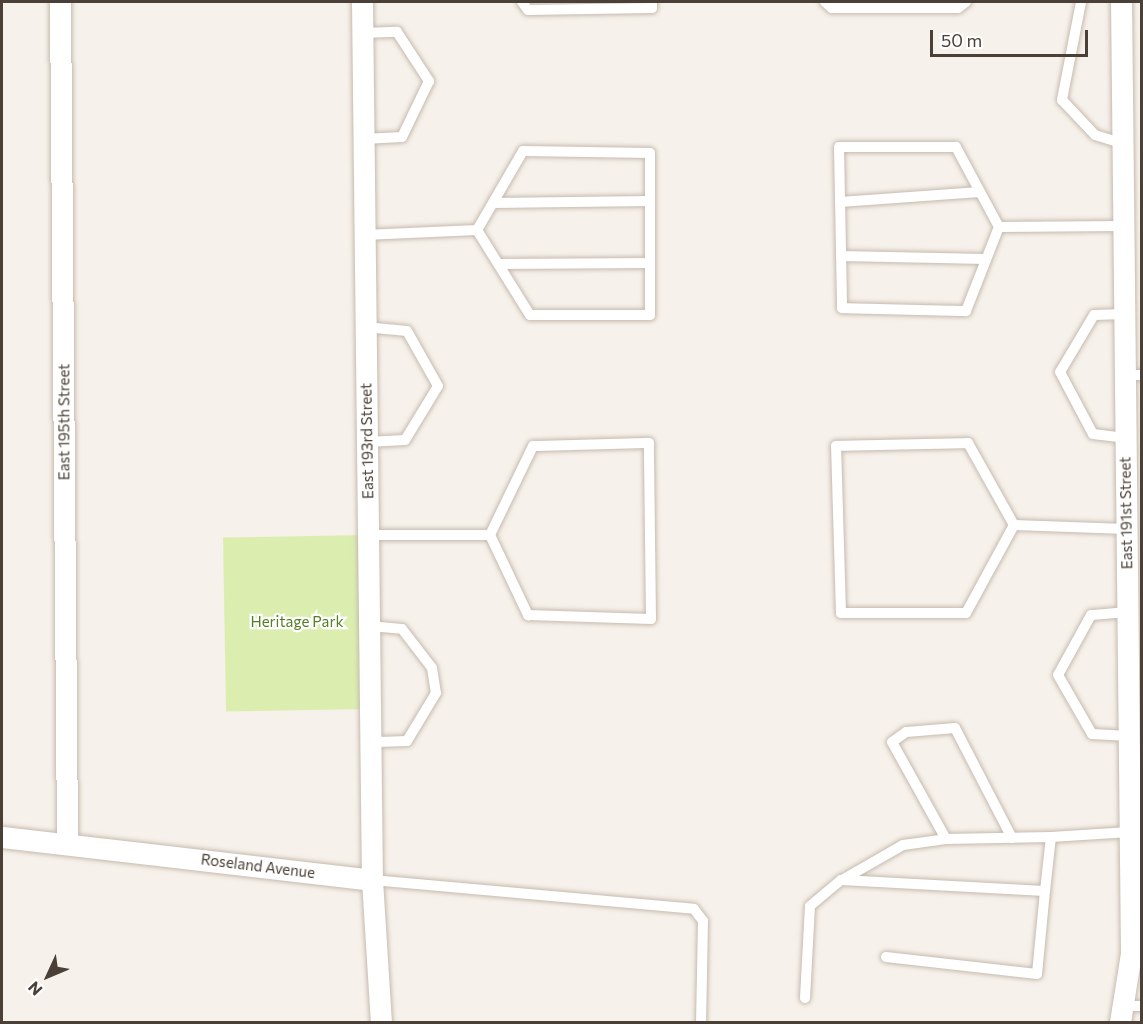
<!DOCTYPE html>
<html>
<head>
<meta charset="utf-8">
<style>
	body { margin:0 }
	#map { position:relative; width:1143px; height:1024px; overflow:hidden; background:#f6f1ea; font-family:Commissioner,sans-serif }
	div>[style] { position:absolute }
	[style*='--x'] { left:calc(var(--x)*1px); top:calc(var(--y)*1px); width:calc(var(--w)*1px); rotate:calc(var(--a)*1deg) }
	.green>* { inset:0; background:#dbeeb0; transform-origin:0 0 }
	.roads { filter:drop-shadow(0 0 2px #c6baae) drop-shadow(0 0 2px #c6baae) }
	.service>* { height:10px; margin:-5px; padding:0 5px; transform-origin:5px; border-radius:5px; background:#fff }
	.minor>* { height:21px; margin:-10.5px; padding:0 10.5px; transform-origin:10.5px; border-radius:10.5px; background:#fff }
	span { translate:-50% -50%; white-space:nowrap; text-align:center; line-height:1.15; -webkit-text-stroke:4.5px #fff; paint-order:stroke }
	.street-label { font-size:15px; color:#4b4037 }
	.park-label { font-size:15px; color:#537e22 }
	.frame { position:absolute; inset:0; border:3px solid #4b4037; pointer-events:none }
	.north { position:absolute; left:18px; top:946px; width:60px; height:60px; -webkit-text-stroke:4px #fff; paint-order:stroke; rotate:226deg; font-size:16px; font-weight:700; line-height:24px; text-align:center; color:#4b4037 }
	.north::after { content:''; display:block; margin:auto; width:21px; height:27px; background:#4b4037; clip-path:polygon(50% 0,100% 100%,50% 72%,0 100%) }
	.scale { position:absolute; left:930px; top:30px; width:158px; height:27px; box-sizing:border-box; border:3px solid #4b4037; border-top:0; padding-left:8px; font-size:18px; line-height:21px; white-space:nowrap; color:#4b4037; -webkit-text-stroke:4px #fff; paint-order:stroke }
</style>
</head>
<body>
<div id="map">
	<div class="green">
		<div style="left:368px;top:535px;width:174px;height:145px;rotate:89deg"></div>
	</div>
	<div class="roads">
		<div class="service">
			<div style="--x:522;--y:2;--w:10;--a:53"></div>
			<div style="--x:528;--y:10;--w:124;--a:-0.9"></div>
			<div style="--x:652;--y:8;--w:6;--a:-90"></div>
			<div style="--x:825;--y:2;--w:9;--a:41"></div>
			<div style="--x:832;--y:8;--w:126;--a:0"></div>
			<div style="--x:958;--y:8;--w:10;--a:-37"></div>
			<div style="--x:1081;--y:2;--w:100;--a:101"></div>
			<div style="--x:1062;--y:100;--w:48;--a:46.7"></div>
			<div style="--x:1095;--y:135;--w:28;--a:17"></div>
			<div style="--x:362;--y:33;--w:35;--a:-2"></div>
			<div style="--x:397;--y:32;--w:59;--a:56.9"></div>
			<div style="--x:429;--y:81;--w:62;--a:115.7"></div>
			<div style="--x:402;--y:137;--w:39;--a:177"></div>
			<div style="--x:840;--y:202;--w:140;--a:-4.1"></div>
			<div style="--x:493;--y:203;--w:157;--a:-0.7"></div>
			<div style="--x:999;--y:227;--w:91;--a:-118.3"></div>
			<div style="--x:956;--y:147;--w:117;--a:180"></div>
			<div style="--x:839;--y:147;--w:161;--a:88.9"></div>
			<div style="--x:842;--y:308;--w:124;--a:1.4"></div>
			<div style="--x:966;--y:311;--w:90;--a:-68.6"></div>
			<div style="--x:999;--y:227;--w:124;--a:-0.5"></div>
			<div style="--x:364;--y:235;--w:113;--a:-2.5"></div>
			<div style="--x:477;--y:230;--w:100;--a:58.1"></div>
			<div style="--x:530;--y:315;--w:120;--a:0"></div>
			<div style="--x:650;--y:315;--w:162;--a:-90"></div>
			<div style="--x:650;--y:153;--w:127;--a:-179.1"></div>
			<div style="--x:523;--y:151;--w:91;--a:120.2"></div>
			<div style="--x:841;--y:256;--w:145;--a:1.2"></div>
			<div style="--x:499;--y:264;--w:151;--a:-0.4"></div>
			<div style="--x:1124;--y:314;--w:30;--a:178"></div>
			<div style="--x:1094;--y:315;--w:66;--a:120.8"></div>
			<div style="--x:1060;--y:372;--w:70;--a:62"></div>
			<div style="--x:1093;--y:434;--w:32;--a:7"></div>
			<div style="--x:365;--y:327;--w:42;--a:5.4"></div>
			<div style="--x:407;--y:331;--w:63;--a:60.6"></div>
			<div style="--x:438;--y:386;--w:63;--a:121.4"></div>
			<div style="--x:405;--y:440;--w:38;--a:177"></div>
			<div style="--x:1125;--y:375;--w:17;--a:0"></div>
			<div style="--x:1014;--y:525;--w:100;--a:118.6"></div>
			<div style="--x:966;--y:613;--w:125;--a:180"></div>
			<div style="--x:841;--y:613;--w:167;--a:-91.7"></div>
			<div style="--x:836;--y:446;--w:132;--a:-1.3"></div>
			<div style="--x:968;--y:443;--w:94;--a:60.7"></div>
			<div style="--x:1014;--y:525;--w:112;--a:2"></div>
			<div style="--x:368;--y:535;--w:122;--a:0"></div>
			<div style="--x:490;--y:535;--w:89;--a:64.6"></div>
			<div style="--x:528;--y:615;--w:123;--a:1.9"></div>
			<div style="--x:651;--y:619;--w:176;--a:-90.7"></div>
			<div style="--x:649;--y:443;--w:116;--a:178.5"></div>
			<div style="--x:533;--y:446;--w:99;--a:115.8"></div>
			<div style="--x:1127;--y:612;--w:36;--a:175"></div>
			<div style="--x:1091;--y:615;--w:68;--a:118.8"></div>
			<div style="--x:1058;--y:675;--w:68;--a:60"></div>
			<div style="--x:1092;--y:734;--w:37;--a:3"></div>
			<div style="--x:369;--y:626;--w:33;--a:5"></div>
			<div style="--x:402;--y:629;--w:49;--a:52.4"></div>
			<div style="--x:432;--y:668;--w:25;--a:81"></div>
			<div style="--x:436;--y:693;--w:56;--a:121.1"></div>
			<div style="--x:407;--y:741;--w:37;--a:178"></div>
			<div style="--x:1012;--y:838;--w:124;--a:-117.4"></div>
			<div style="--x:955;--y:728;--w:49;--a:175.3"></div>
			<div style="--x:906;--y:732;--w:17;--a:144"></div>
			<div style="--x:892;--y:742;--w:111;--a:60.9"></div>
			<div style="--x:946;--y:839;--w:105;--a:-1.1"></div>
			<div style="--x:372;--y:880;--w:323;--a:5.1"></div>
			<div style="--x:694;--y:909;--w:15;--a:53"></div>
			<div style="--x:703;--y:921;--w:101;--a:91.1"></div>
			<div style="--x:842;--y:880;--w:70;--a:-29.8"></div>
			<div style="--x:903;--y:845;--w:43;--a:-7.9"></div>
			<div style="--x:886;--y:957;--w:152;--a:6.4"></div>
			<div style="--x:1037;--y:974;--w:83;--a:-84.5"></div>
			<div style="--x:805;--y:998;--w:92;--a:-86.9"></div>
			<div style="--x:810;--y:906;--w:40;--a:-40"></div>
			<div style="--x:841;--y:880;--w:204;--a:3.1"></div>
			<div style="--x:1045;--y:891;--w:54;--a:-83.7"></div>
			<div style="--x:1051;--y:837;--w:79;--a:-3.6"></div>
			<div style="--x:1124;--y:1006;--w:18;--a:0"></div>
		</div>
		<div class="minor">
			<div style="--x:60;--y:2;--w:841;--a:89.52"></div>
			<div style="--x:362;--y:2;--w:878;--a:89.35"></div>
			<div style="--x:372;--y:880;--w:142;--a:86.4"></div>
			<div style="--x:2;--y:837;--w:372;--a:6.6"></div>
			<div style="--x:1120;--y:1022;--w:70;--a:-80.9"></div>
			<div style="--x:1131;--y:953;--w:951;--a:-90.6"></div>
		</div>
	</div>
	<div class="street-label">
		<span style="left:64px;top:422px;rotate:-90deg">East 195th Street</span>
		<span style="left:367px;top:441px;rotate:-91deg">East 193rd Street</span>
		<span style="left:1126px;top:513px;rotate:-91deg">East 191st Street</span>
		<span style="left:258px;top:866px;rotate:7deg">Roseland Avenue</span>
	</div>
	<div class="park-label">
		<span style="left:297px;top:622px">Heritage Park</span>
	</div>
	<div class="frame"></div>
	<div class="north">N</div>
	<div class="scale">50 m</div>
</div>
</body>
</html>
